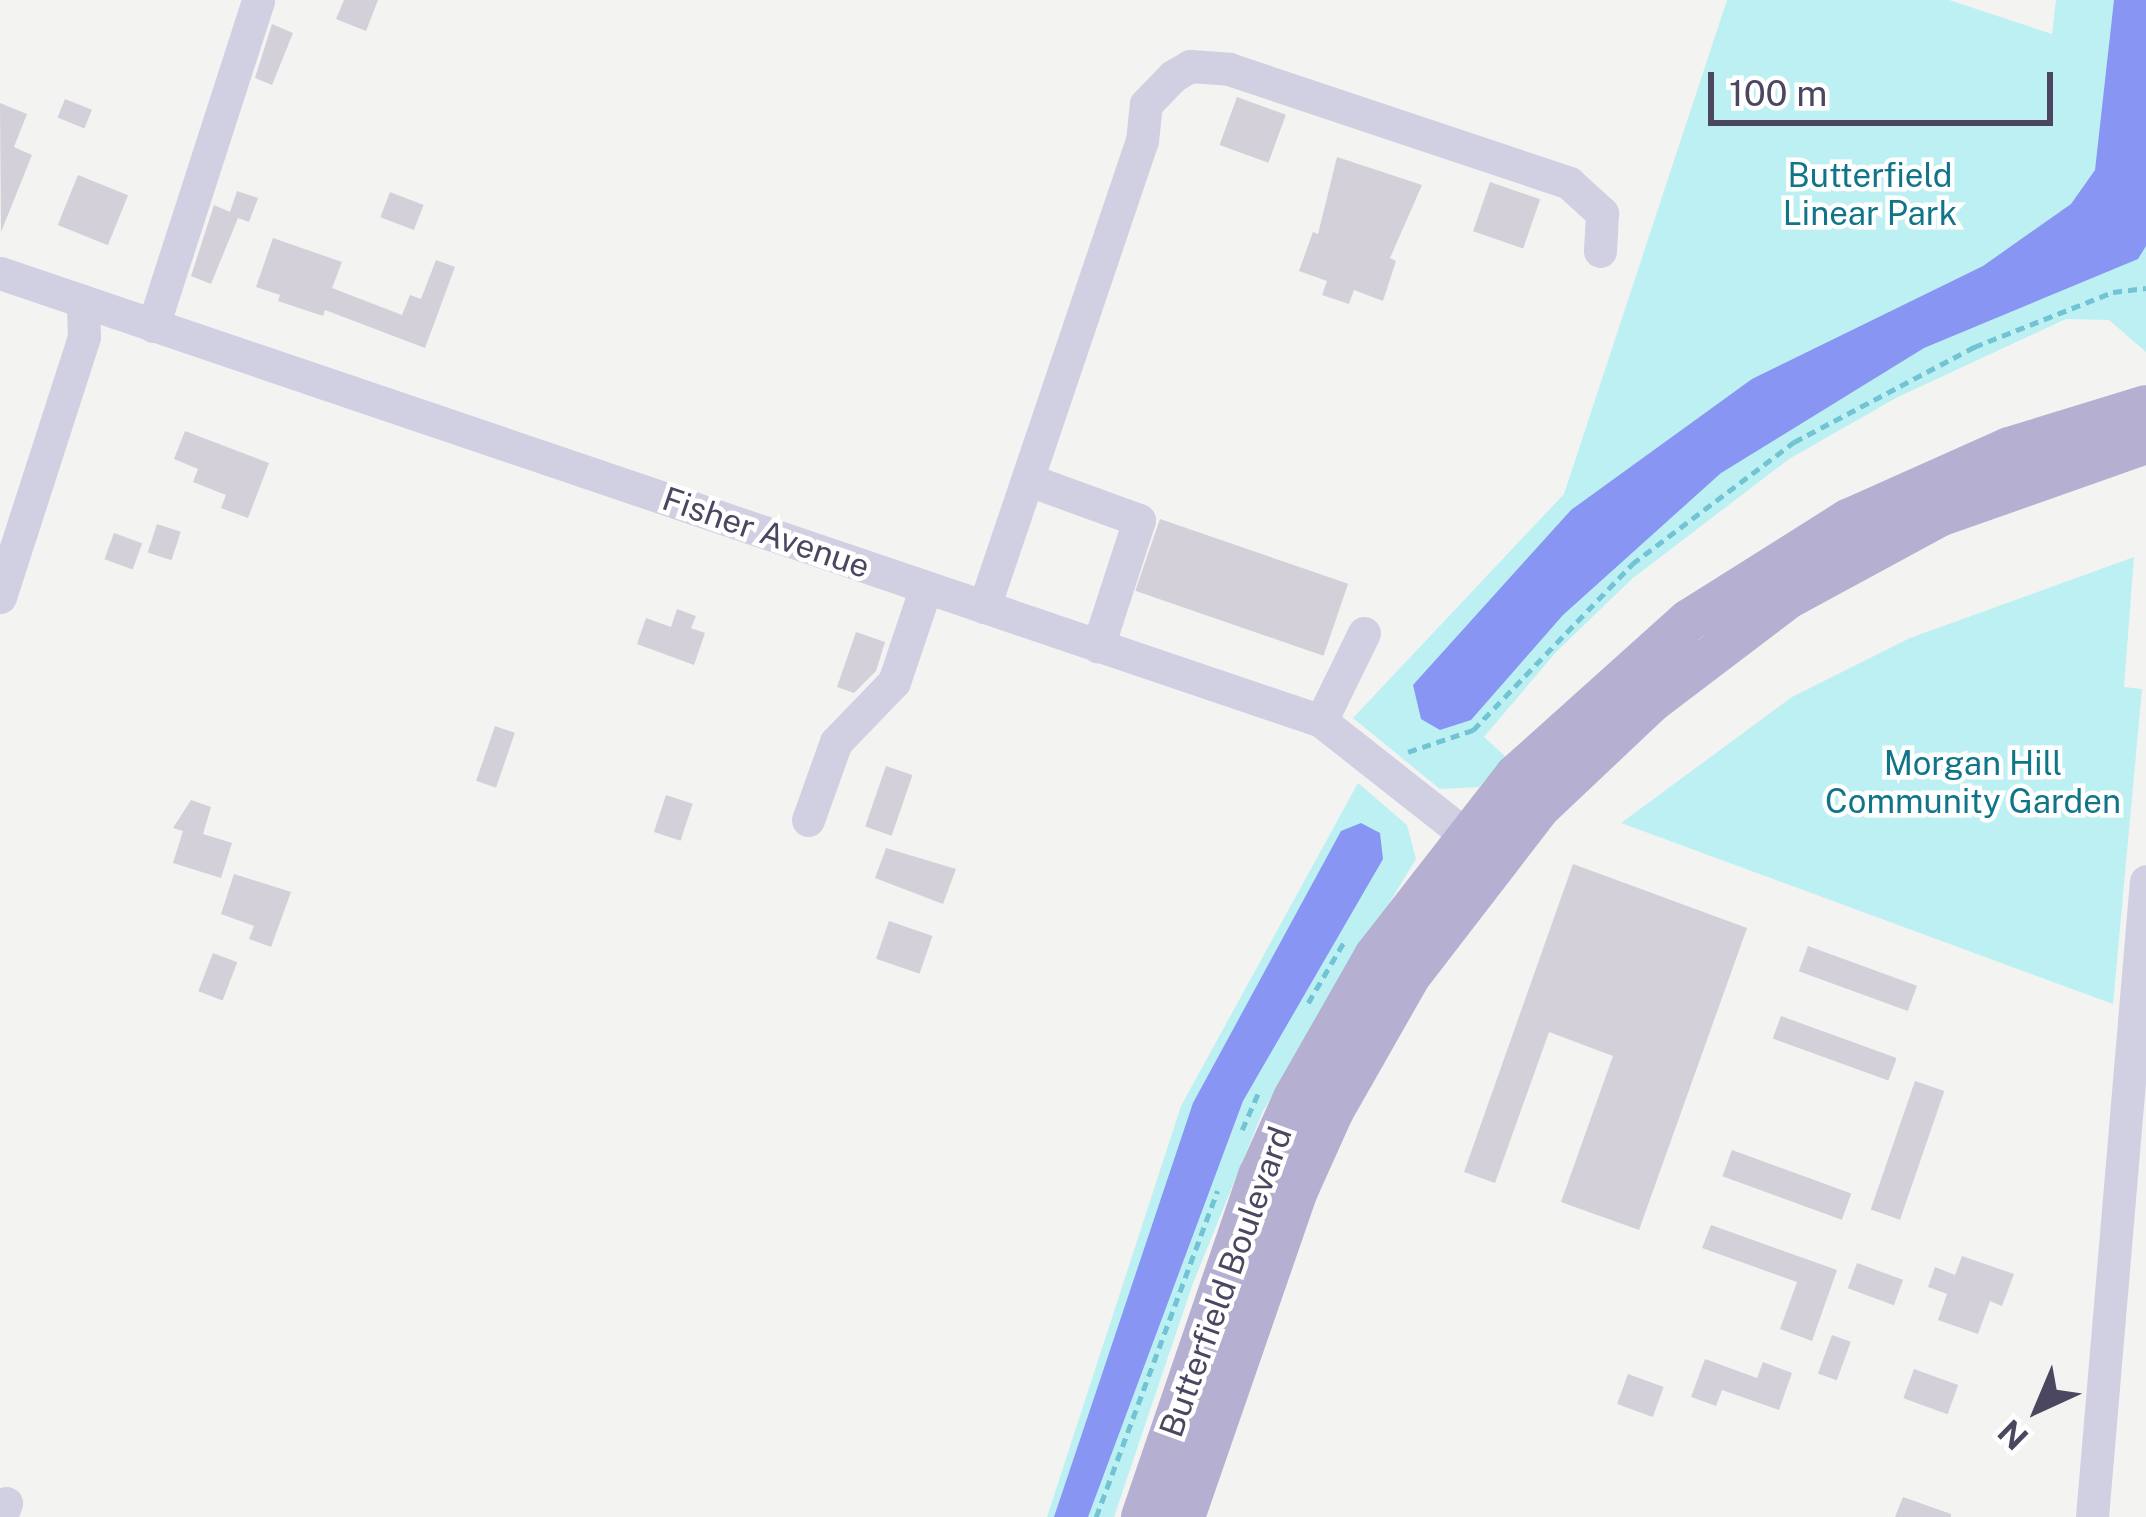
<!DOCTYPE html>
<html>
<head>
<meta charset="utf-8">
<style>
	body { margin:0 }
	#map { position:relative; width:2146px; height:1517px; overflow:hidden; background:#f3f3f1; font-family:"Public Sans",sans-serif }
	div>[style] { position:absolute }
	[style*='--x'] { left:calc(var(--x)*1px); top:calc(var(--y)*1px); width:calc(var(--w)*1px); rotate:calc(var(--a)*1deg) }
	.green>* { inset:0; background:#bdf0f3 }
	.water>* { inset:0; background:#8895f3 }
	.building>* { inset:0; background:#d3d0d9; transform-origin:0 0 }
	.path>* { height:4.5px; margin-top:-2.25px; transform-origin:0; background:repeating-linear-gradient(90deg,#72c3d4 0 9px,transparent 0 15px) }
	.minor>* { height:33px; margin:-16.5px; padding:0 16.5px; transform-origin:16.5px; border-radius:16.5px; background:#d1cfe2 }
	.major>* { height:42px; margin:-21px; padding:0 21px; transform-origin:21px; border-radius:21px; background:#b5afd1 }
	span { translate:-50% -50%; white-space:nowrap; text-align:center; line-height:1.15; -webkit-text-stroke:9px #fff; paint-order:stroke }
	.park-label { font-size:33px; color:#107589 }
	.street-label { font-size:33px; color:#4b4760 }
	.north { position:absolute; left:1978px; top:1349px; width:120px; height:120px; -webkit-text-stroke:9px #fff; paint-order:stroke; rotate:224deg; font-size:33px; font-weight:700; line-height:48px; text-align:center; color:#4b4760 }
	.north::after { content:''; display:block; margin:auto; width:42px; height:54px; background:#4b4760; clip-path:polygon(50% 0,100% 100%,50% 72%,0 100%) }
	.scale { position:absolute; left:1708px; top:72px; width:345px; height:54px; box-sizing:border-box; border:6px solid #4b4760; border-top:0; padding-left:15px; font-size:36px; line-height:42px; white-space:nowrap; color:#4b4760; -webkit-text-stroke:9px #fff; paint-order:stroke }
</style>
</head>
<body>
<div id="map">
	<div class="green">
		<div style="clip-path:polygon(1727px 0,1949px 0,2052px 34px,2056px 0,2146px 0,2146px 352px,2109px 320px,2066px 319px,1896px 398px,1789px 459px,1633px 578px,1556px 652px,1484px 737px,1506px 757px,1479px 787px,1440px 789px,1353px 718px,1564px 494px)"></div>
		<div style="clip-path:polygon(2134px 557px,2124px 687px,2142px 689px,2113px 1004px,1621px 823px,1792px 697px,1910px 638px)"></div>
		<div style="clip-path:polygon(1358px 783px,1407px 825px,1416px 859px,1263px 1111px,1193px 1283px,1114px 1517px,1047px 1517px,1181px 1106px)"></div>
	</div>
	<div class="water">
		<div style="clip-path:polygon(2114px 0,2146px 0,2146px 246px,2138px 259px,1924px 348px,1721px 473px,1563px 615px,1471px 720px,1440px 730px,1421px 719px,1413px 685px,1571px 510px,1752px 379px,1983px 266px,2071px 204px,2095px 170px)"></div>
		<div style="clip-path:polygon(1361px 823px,1380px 833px,1383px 859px,1243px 1101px,1088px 1517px,1054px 1517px,1193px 1103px,1341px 831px)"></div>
	</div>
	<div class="building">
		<div style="clip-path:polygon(344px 0,378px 0,366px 31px,336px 19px)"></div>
		<div style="clip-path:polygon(272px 24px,293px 33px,272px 85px,255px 78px)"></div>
		<div style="left:1237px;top:97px;width:52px;height:51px;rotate:20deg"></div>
		<div style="left:65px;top:99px;width:29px;height:20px;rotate:22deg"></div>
		<div style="clip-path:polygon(0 103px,27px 114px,14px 147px,32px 155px,1px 232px)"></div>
		<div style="clip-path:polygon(1337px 157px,1422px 185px,1390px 258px,1396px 261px,1383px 301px,1354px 290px,1349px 304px,1322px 295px,1327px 281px,1299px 271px,1313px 232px,1318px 234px)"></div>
		<div style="left:78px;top:175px;width:54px;height:54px;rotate:22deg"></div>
		<div style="left:1490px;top:182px;width:53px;height:52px;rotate:19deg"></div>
		<div style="clip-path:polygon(237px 191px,258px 198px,249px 222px,238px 218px,211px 284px,191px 276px,214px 205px,230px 212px)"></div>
		<div style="left:390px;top:192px;width:36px;height:27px;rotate:21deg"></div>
		<div style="clip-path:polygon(273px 238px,342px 262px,332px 288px,402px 315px,410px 295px,421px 299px,436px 260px,455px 267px,425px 348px,325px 310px,323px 316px,278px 301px,280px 295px,256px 287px)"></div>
		<div style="clip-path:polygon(185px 431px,269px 463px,248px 518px,221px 508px,226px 495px,193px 482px,198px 469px,174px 459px)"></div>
		<div style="left:1160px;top:519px;width:199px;height:76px;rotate:19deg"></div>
		<div style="left:157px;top:524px;width:25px;height:30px;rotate:18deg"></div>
		<div style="left:114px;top:533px;width:30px;height:28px;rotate:20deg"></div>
		<div style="clip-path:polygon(677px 609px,696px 616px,691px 628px,705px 633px,694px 665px,637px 644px,646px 618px,671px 627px)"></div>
		<div style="clip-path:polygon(856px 632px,885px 642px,876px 671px,854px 693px,837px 687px)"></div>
		<div style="left:495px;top:726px;width:21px;height:58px;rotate:19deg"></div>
		<div style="left:886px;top:766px;width:28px;height:64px;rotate:19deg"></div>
		<div style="left:666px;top:795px;width:28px;height:39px;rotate:18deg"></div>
		<div style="clip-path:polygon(191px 800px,211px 807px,203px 834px,232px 843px,221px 878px,173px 863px,183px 831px,173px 828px)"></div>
		<div style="clip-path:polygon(886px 848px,956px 869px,943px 904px,875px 878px)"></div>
		<div style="clip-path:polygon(1573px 864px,1747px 928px,1639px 1230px,1561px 1202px,1613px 1056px,1549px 1032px,1495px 1183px,1464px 1172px)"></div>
		<div style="clip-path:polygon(234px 874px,291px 892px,271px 947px,249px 939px,254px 926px,221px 914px)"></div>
		<div style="left:889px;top:921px;width:46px;height:40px;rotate:19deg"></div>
		<div style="left:1808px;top:946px;width:116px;height:27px;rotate:20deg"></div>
		<div style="left:213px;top:953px;width:26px;height:41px;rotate:21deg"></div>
		<div style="left:1781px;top:1016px;width:123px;height:24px;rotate:20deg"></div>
		<div style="left:1915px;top:1081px;width:31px;height:136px;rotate:19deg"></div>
		<div style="left:1732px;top:1150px;width:127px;height:28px;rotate:20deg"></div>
		<div style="clip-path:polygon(1711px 1225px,1837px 1270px,1812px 1341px,1780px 1329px,1797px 1282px,1702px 1248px)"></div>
		<div style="clip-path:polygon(1962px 1256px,2014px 1274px,2002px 1306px,1990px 1301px,1978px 1334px,1938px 1320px,1947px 1294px,1928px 1287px,1935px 1267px,1955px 1275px)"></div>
		<div style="left:1857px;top:1263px;width:49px;height:27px;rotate:20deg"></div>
		<div style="left:1832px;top:1335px;width:20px;height:41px;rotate:20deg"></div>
		<div style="clip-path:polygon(1705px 1359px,1757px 1378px,1763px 1362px,1792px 1373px,1779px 1410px,1722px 1390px,1716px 1406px,1691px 1397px)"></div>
		<div style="left:1914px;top:1369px;width:47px;height:31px;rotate:20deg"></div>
		<div style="left:1628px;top:1374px;width:38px;height:32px;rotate:20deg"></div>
		<div style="clip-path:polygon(1903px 1497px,1951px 1514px,1951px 1517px,1895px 1517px)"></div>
	</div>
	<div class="path">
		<div style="--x:1408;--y:752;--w:69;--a:-18.7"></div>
		<div style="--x:1473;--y:730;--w:230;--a:-46.2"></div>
		<div style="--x:1632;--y:564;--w:203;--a:-37"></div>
		<div style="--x:1794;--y:442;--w:204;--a:-27.8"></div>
		<div style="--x:1974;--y:347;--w:149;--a:-21.6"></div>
		<div style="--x:2113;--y:292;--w:33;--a:-7"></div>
		<div style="--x:1308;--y:1003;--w:73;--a:-59.6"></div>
		<div style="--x:1242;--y:1130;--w:43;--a:-66.4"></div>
		<div style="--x:1096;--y:1517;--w:348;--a:-69.6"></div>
	</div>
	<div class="minor">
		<div style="--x:0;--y:273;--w:1395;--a:18.73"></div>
		<div style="--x:1321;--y:721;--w:209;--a:38.2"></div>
		<div style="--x:153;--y:326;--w:342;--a:-72.1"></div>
		<div style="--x:1029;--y:480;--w:117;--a:20"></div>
		<div style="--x:1139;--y:520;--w:133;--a:108"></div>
		<div style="--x:0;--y:597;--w:273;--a:-72.1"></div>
		<div style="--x:84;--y:337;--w:36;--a:-92"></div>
		<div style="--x:984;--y:607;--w:492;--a:-71.3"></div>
		<div style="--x:1142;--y:141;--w:37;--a:-84"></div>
		<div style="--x:1146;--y:104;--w:39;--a:-46"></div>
		<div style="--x:1173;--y:76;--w:20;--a:-30"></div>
		<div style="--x:1190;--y:66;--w:39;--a:4"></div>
		<div style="--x:1229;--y:69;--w:359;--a:18.5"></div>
		<div style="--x:1569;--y:183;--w:45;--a:42.3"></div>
		<div style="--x:1602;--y:213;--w:38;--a:93"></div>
		<div style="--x:1321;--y:721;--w:98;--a:-64"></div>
		<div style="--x:808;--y:820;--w:83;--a:-70.3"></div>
		<div style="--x:836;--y:742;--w:83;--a:-46"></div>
		<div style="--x:894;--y:682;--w:100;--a:-71.4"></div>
		<div style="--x:1;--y:1517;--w:15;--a:-70"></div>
		<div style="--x:2092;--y:1517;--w:638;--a:-85.15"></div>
	</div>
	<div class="major">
		<div style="--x:1142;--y:1517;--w:361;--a:-71.1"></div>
		<div style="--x:1259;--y:1176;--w:85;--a:-65.8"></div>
		<div style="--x:1294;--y:1098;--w:163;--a:-60.3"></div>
		<div style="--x:1375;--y:956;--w:228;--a:-52.1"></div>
		<div style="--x:1515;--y:776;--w:234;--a:-41.9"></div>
		<div style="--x:1689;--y:620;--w:188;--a:-32.2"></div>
		<div style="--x:1848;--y:520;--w:176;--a:-24.1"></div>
		<div style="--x:2009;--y:448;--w:143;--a:-17"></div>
		<div style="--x:1184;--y:1517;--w:345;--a:-70.9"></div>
		<div style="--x:1297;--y:1191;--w:88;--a:-65.8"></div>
		<div style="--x:1333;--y:1111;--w:154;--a:-60.4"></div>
		<div style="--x:1409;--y:977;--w:213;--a:-52.4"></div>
		<div style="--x:1539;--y:808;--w:154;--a:-43.4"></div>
		<div style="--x:1651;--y:702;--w:172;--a:-37.2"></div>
		<div style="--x:1788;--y:598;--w:172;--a:-28.5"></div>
		<div style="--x:1939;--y:516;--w:219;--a:-19.4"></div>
	</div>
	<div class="park-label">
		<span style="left:1870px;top:195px">Butterfield<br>Linear Park</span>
		<span style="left:1973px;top:783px">Morgan Hill<br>Community Garden</span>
	</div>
	<div class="street-label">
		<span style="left:766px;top:533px;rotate:19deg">Fisher Avenue</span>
		<span style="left:1226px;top:1282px;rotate:-70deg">Butterfield Boulevard</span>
	</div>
	<div class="north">N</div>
	<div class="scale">100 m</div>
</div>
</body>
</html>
